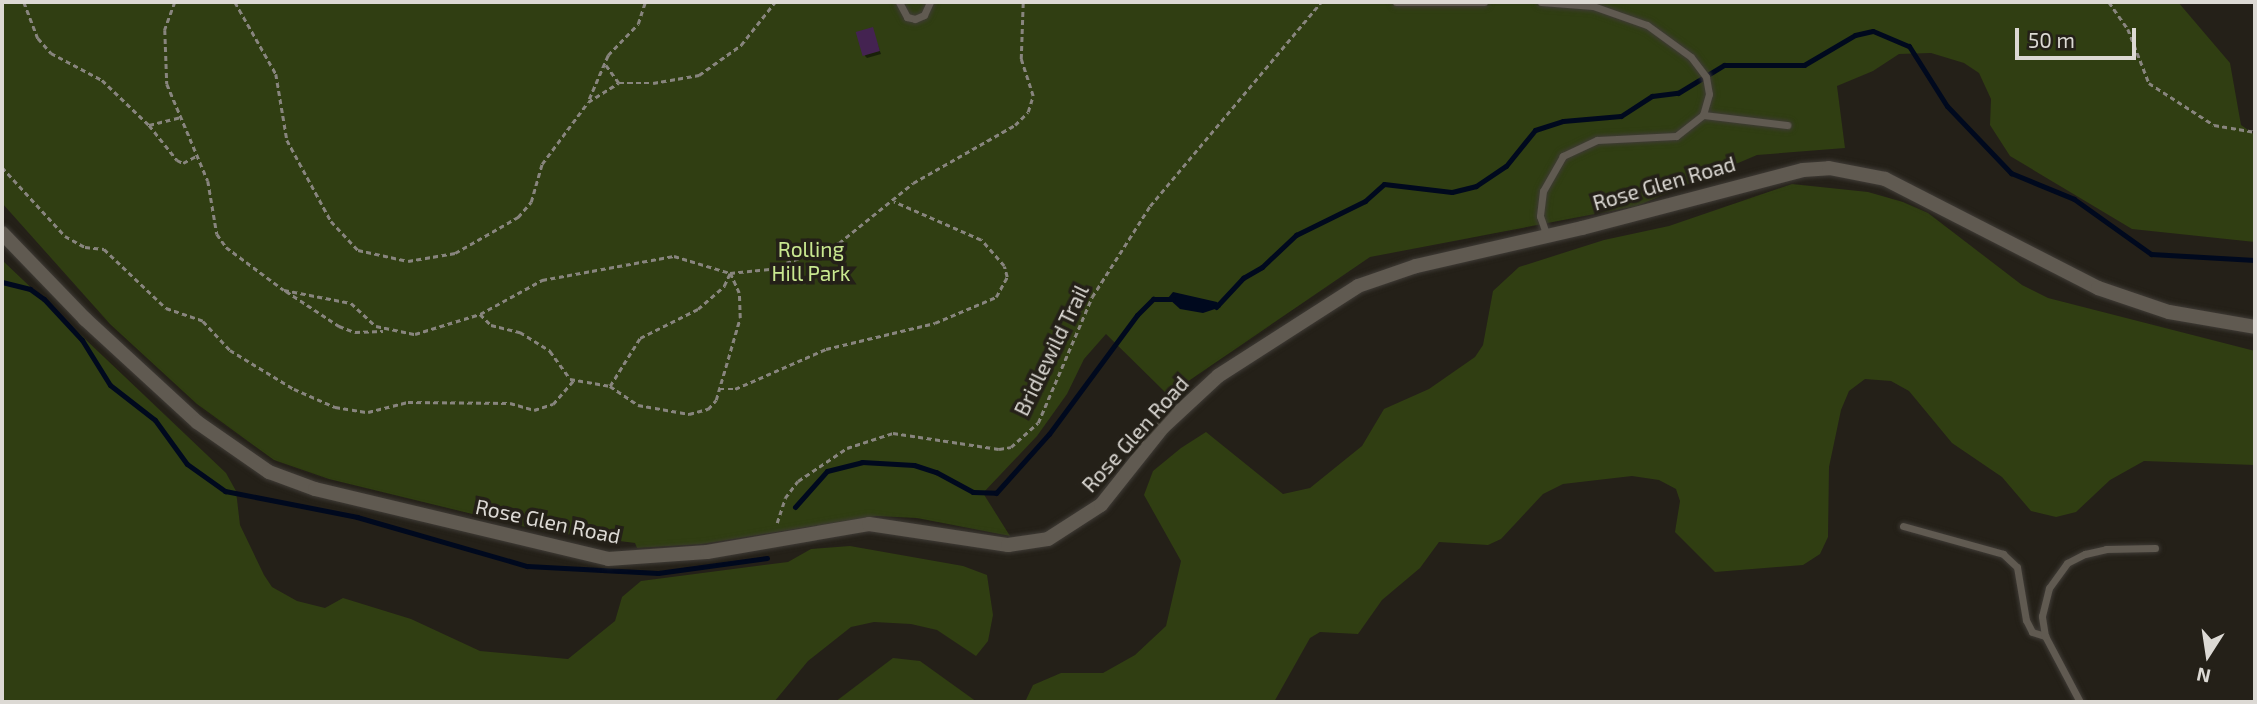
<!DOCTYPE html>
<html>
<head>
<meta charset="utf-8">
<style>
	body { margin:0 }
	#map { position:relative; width:2257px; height:704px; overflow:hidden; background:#242018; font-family:"Exo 2",sans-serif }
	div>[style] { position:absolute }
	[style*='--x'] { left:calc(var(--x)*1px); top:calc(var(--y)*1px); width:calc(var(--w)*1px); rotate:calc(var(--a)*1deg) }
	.green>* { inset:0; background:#303e12 }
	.water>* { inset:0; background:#00091e }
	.shadow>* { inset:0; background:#0007 }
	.stream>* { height:5px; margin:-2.5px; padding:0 2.5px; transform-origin:2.5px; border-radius:2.5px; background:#00091e }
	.building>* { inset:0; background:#442351; transform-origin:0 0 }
	.path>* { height:2.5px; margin-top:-1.25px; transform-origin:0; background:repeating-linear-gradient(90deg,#88857e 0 5px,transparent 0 8.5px) }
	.roads { filter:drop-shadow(0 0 2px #3f3b36) drop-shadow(0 0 2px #3f3b36) }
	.lane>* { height:7px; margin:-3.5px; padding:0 3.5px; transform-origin:3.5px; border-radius:3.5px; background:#605a51 }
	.street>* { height:14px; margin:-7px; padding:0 7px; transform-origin:7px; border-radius:7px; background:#605a51 }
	span { translate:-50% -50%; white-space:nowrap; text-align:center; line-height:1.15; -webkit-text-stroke:7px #242018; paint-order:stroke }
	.street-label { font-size:21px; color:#dcd9d4 }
	.park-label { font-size:21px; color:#c9e890 }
	.frame { position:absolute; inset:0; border:4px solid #dcd9d4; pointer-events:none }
	.north { position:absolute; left:2173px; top:620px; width:70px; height:70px; -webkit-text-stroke:5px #242018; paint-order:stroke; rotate:192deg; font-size:19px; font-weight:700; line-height:28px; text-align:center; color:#dcd9d4 }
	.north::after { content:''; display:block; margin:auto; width:24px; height:32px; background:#dcd9d4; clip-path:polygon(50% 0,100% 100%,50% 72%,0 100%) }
	.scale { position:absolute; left:2015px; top:28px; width:121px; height:32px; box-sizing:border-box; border:4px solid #dcd9d4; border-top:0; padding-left:9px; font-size:21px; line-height:24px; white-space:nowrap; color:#dcd9d4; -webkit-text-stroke:5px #242018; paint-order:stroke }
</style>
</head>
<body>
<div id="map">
	<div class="green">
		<div style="clip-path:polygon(2px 2px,2178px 2px,2230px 63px,2241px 125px,2255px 135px,2255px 242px,2132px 229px,2010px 156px,1990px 125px,1991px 99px,1979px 73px,1964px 63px,1931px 53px,1899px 54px,1873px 71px,1837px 86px,1845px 148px,1757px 155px,1637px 206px,1370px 257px,1168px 395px,1106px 334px,1084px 359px,1067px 394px,1037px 436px,983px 493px,1010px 536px,917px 518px,876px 516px,702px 544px,637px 548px,635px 543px,542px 531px,329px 479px,274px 460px,197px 404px,110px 324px,2px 203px)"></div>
		<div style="clip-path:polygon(1792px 184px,1868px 192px,1903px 202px,1928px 213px,2022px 285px,2048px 298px,2255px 351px,2255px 465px,2144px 461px,2110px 480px,2076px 512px,2056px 517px,2031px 511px,2002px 477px,1952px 443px,1909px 391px,1891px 381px,1865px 379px,1849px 391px,1841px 410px,1829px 467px,1828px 537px,1820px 554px,1803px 565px,1715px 572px,1675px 532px,1680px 501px,1676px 489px,1659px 480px,1632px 476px,1563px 484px,1543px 494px,1501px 539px,1488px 545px,1439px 542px,1420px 568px,1382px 600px,1358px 634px,1320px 632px,1310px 638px,1274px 702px,1025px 702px,1033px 685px,1061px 673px,1103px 673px,1135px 655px,1166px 626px,1181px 561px,1144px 495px,1153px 471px,1181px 448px,1206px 432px,1283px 494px,1310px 488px,1362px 446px,1384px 409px,1429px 389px,1475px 357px,1483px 345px,1493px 291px,1519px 267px,1604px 240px,1669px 226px)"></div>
		<div style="clip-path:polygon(2px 260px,226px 473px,236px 491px,240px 525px,264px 575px,272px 587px,297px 601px,325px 608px,343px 598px,411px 619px,480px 651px,568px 659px,615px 621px,622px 597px,641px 581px,788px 562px,811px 549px,850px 546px,963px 566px,987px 575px,993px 615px,988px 641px,976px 656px,937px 630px,911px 624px,874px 622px,851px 627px,808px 661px,774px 702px,2px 702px)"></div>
		<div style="clip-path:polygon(893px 658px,920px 661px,977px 702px,835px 702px)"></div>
	</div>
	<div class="water">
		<div style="clip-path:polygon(1173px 292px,1217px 302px,1221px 307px,1203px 313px,1180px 309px,1168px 298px)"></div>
	</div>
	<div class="shadow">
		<div style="clip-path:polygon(872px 29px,881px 54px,867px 58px,865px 56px)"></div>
	</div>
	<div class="stream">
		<div style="--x:2;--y:282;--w:29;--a:14"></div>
		<div style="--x:30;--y:289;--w:17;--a:36"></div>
		<div style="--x:44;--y:299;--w:56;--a:47.2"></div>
		<div style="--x:82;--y:340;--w:53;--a:58.1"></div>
		<div style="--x:110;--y:385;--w:57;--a:37.9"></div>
		<div style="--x:155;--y:420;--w:54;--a:54"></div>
		<div style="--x:187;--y:464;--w:47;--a:35.4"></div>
		<div style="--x:225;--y:491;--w:135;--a:11.1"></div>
		<div style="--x:357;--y:517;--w:177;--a:16.1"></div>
		<div style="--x:527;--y:566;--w:131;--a:3.1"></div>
		<div style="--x:658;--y:573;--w:110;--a:-7.8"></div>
		<div style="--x:1216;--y:307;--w:40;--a:-47"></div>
		<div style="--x:1243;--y:278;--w:22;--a:-30"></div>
		<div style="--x:1262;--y:267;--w:47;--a:-43.3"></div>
		<div style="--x:1296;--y:235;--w:77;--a:-26.2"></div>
		<div style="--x:1365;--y:201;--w:25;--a:-42"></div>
		<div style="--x:1384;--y:184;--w:68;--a:6.7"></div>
		<div style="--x:1452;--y:192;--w:25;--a:-14"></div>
		<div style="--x:1476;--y:186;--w:36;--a:-34"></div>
		<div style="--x:1506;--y:166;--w:46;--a:-51.1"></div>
		<div style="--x:1535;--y:130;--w:29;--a:-18"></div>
		<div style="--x:1563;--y:121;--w:58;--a:-4.9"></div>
		<div style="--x:1621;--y:116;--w:37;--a:-33"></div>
		<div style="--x:1652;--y:96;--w:26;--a:-7"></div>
		<div style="--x:1678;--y:93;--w:54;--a:-31.3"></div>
		<div style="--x:1724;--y:65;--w:80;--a:0"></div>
		<div style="--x:1804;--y:65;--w:59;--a:-30.5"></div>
		<div style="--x:1855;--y:35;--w:18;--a:-13"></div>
		<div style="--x:1873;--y:31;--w:39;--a:23"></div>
		<div style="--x:1909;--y:46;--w:71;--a:57.7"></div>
		<div style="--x:1947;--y:106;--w:93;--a:46.3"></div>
		<div style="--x:2011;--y:173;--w:68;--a:22.4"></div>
		<div style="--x:2074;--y:199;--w:95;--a:35.5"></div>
		<div style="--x:2151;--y:254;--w:104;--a:3.3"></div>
		<div style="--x:795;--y:507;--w:48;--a:-48.4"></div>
		<div style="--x:827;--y:471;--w:36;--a:-14"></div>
		<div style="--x:862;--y:462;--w:52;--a:3.3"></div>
		<div style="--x:914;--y:465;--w:23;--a:18"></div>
		<div style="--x:936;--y:472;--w:42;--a:28.4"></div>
		<div style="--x:973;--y:492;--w:23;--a:2"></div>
		<div style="--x:996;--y:493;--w:79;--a:-48.1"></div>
		<div style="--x:1049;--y:434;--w:148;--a:-53.5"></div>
		<div style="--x:1137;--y:315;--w:23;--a:-45"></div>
		<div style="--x:1153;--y:299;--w:20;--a:0"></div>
	</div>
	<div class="building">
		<div style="left:873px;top:27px;width:25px;height:18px;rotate:74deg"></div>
	</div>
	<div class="path">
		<div style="--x:24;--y:2;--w:39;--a:69"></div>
		<div style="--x:38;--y:38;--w:20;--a:49"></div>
		<div style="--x:51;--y:53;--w:58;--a:27.9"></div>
		<div style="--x:102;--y:80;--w:65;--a:43.8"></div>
		<div style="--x:149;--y:125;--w:45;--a:51.3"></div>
		<div style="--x:177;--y:160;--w:7;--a:27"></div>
		<div style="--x:183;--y:163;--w:17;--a:-28"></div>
		<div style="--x:175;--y:2;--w:30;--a:110"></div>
		<div style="--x:165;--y:30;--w:54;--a:87.9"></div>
		<div style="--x:167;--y:84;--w:105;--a:67.1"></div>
		<div style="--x:208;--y:181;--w:54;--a:80.4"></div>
		<div style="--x:217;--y:234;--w:16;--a:55"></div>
		<div style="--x:226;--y:247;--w:72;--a:36.6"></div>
		<div style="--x:284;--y:290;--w:68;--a:11"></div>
		<div style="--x:351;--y:303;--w:34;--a:43"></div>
		<div style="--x:376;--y:326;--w:40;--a:12"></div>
		<div style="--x:415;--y:334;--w:68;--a:-17.1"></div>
		<div style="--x:480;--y:314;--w:71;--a:-28.7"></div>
		<div style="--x:542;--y:280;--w:134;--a:-10.3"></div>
		<div style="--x:674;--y:256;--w:59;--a:16.9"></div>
		<div style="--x:730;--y:273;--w:40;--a:-5.7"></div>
		<div style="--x:770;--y:269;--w:74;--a:-20.6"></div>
		<div style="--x:839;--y:243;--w:95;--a:-39"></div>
		<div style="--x:913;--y:183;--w:117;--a:-29.6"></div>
		<div style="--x:1015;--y:125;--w:18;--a:-45"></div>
		<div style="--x:1028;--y:112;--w:17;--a:-73"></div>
		<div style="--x:1033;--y:96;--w:39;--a:-108"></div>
		<div style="--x:1021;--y:59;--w:57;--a:-88"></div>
		<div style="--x:235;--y:2;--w:83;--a:60.3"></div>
		<div style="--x:276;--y:74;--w:67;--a:80.5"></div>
		<div style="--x:287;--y:140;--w:92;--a:61.5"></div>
		<div style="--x:331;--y:221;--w:40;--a:47"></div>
		<div style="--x:358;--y:250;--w:51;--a:12.4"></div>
		<div style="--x:408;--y:261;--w:48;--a:-9.7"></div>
		<div style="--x:455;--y:253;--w:73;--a:-29.7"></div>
		<div style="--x:518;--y:217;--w:20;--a:-49"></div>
		<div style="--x:531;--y:202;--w:40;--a:-74"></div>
		<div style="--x:542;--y:164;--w:77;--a:-53.4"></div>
		<div style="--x:588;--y:102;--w:36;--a:-32"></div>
		<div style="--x:619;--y:83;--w:34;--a:0"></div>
		<div style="--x:653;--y:83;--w:47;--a:-9.9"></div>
		<div style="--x:699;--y:75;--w:52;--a:-35.5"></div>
		<div style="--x:741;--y:45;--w:55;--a:-51.7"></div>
		<div style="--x:2109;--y:2;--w:33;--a:55"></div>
		<div style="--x:2128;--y:29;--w:58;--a:68.7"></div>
		<div style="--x:2149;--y:83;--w:77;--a:32.9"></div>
		<div style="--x:2214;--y:125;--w:42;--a:9.7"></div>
		<div style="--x:606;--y:65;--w:22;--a:54"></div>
		<div style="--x:589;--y:99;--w:48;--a:-66.6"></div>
		<div style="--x:608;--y:55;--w:43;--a:-45.9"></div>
		<div style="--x:638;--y:24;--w:23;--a:-72"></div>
		<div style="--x:149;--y:125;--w:32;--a:-14"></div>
		<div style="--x:2;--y:167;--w:93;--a:47.6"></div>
		<div style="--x:65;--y:236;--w:23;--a:29"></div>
		<div style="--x:85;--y:247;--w:19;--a:6"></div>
		<div style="--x:104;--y:249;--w:86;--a:43.6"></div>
		<div style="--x:166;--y:308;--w:39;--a:19"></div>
		<div style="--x:203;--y:321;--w:40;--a:47"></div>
		<div style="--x:230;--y:350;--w:75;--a:31.4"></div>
		<div style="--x:294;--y:389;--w:45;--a:23.7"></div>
		<div style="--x:335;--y:407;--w:33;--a:9"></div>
		<div style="--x:368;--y:412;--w:41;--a:-14"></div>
		<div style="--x:408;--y:402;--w:102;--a:0.6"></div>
		<div style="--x:510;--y:403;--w:25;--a:16"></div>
		<div style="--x:534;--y:410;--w:20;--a:-18"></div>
		<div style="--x:553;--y:404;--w:32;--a:-49"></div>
		<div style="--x:286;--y:291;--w:64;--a:33.4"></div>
		<div style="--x:339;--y:326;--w:17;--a:21"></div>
		<div style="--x:355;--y:332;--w:28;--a:-2"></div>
		<div style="--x:480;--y:314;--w:16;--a:45"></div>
		<div style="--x:491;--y:325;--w:30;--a:14"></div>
		<div style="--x:520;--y:332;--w:36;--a:32"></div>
		<div style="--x:550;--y:351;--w:34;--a:54"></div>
		<div style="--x:570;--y:379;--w:41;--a:9.9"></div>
		<div style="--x:610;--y:386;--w:57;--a:-58"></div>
		<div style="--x:640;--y:338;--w:65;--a:-26.6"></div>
		<div style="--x:698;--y:309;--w:35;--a:-41"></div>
		<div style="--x:724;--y:286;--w:14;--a:-65"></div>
		<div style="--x:610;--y:386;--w:34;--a:34"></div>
		<div style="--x:638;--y:405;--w:52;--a:10"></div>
		<div style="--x:689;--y:414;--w:20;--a:-15"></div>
		<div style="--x:708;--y:409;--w:12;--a:-48"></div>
		<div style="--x:716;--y:400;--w:85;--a:-73.7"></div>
		<div style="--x:740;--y:318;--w:25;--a:-92"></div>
		<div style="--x:739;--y:293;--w:22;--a:-114"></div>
		<div style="--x:719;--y:389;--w:16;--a:0"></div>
		<div style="--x:735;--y:389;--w:99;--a:-23.7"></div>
		<div style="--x:826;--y:349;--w:112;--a:-13.4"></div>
		<div style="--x:935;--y:323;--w:66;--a:-23.1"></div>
		<div style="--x:996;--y:297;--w:23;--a:-61"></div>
		<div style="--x:1007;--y:277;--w:11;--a:-105"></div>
		<div style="--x:1004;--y:266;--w:35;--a:-131"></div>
		<div style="--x:981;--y:240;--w:95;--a:-156.4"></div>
		<div style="--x:777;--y:523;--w:26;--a:-72"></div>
		<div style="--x:785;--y:498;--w:21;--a:-53"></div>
		<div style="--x:798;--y:481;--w:59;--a:-34"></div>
		<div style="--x:847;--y:448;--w:48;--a:-18.1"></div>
		<div style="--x:893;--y:433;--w:107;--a:8.6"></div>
		<div style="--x:999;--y:449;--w:12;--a:-9"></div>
		<div style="--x:1011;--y:447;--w:36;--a:-42"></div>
		<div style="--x:1038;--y:423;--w:137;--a:-66.8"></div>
		<div style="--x:1092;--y:297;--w:108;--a:-57.5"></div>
		<div style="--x:1150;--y:206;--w:266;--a:-50"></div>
	</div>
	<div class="roads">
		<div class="lane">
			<div style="--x:899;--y:2;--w:17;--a:62"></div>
			<div style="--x:907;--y:17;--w:8;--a:14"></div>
			<div style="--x:915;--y:19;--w:10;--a:-24"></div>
			<div style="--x:924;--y:15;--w:14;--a:-65"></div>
			<div style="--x:1396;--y:2;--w:88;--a:0"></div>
			<div style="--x:1541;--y:2;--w:52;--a:4.4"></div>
			<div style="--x:1593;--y:6;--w:57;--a:19.4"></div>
			<div style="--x:1647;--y:25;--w:54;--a:36"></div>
			<div style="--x:1691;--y:57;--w:25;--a:53"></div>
			<div style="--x:1706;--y:77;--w:17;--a:80"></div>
			<div style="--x:1709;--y:94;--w:22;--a:106"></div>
			<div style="--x:1703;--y:115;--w:34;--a:142"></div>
			<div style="--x:1676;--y:136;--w:79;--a:177.1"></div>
			<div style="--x:1597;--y:140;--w:38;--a:155"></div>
			<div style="--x:1563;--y:156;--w:40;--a:119.7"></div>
			<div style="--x:1543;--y:191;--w:25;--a:97"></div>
			<div style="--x:1540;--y:216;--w:21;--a:71"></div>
			<div style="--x:1703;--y:115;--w:85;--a:6.8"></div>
			<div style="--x:1903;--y:526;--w:104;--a:15.6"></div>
			<div style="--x:2003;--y:554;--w:19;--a:43"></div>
			<div style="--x:2017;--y:567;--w:54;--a:80.4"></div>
			<div style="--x:2026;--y:620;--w:13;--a:63"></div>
			<div style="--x:2032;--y:632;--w:14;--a:17"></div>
			<div style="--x:2080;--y:702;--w:75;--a:-117.9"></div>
			<div style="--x:2045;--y:636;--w:20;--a:-99"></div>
			<div style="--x:2042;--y:616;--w:29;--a:-76"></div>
			<div style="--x:2049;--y:588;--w:31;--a:-54"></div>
			<div style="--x:2067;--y:563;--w:20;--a:-27"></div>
			<div style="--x:2085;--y:554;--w:22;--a:-13"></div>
			<div style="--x:2106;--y:549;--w:49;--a:-1.2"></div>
		</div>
		<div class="street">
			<div style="--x:2;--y:233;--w:120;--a:46"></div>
			<div style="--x:85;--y:319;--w:152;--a:42.6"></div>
			<div style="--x:197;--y:422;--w:88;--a:34.8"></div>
			<div style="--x:269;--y:472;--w:49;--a:20.3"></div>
			<div style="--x:315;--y:489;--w:301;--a:13.4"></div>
			<div style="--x:608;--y:559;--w:99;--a:-4"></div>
			<div style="--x:707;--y:552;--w:164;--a:-9.8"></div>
			<div style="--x:869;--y:524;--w:141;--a:8.6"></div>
			<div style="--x:1008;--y:545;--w:40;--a:-8.5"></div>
			<div style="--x:1048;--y:539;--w:63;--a:-32.7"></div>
			<div style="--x:1101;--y:505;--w:100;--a:-51.5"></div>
			<div style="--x:1163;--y:427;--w:75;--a:-42.8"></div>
			<div style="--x:1218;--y:376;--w:166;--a:-32.7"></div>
			<div style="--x:1358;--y:286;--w:61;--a:-19"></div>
			<div style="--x:1416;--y:266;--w:170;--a:-12.9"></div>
			<div style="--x:1582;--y:228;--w:228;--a:-14.7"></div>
			<div style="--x:1803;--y:170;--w:26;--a:-4"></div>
			<div style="--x:1829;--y:168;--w:57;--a:11.1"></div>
			<div style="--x:1885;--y:179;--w:239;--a:27.1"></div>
			<div style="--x:2098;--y:288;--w:75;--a:18.7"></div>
			<div style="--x:2169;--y:312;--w:87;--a:9.9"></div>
		</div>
	</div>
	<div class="street-label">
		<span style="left:1664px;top:183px;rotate:-16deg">Rose Glen Road</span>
		<span style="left:1051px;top:350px;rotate:-64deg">Bridlewild Trail</span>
		<span style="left:1135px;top:434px;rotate:-48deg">Rose Glen Road</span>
		<span style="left:548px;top:521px;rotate:12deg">Rose Glen Road</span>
	</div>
	<div class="park-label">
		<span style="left:811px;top:261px">Rolling<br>Hill Park</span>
	</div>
	<div class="frame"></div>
	<div class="north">N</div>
	<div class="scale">50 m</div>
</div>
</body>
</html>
